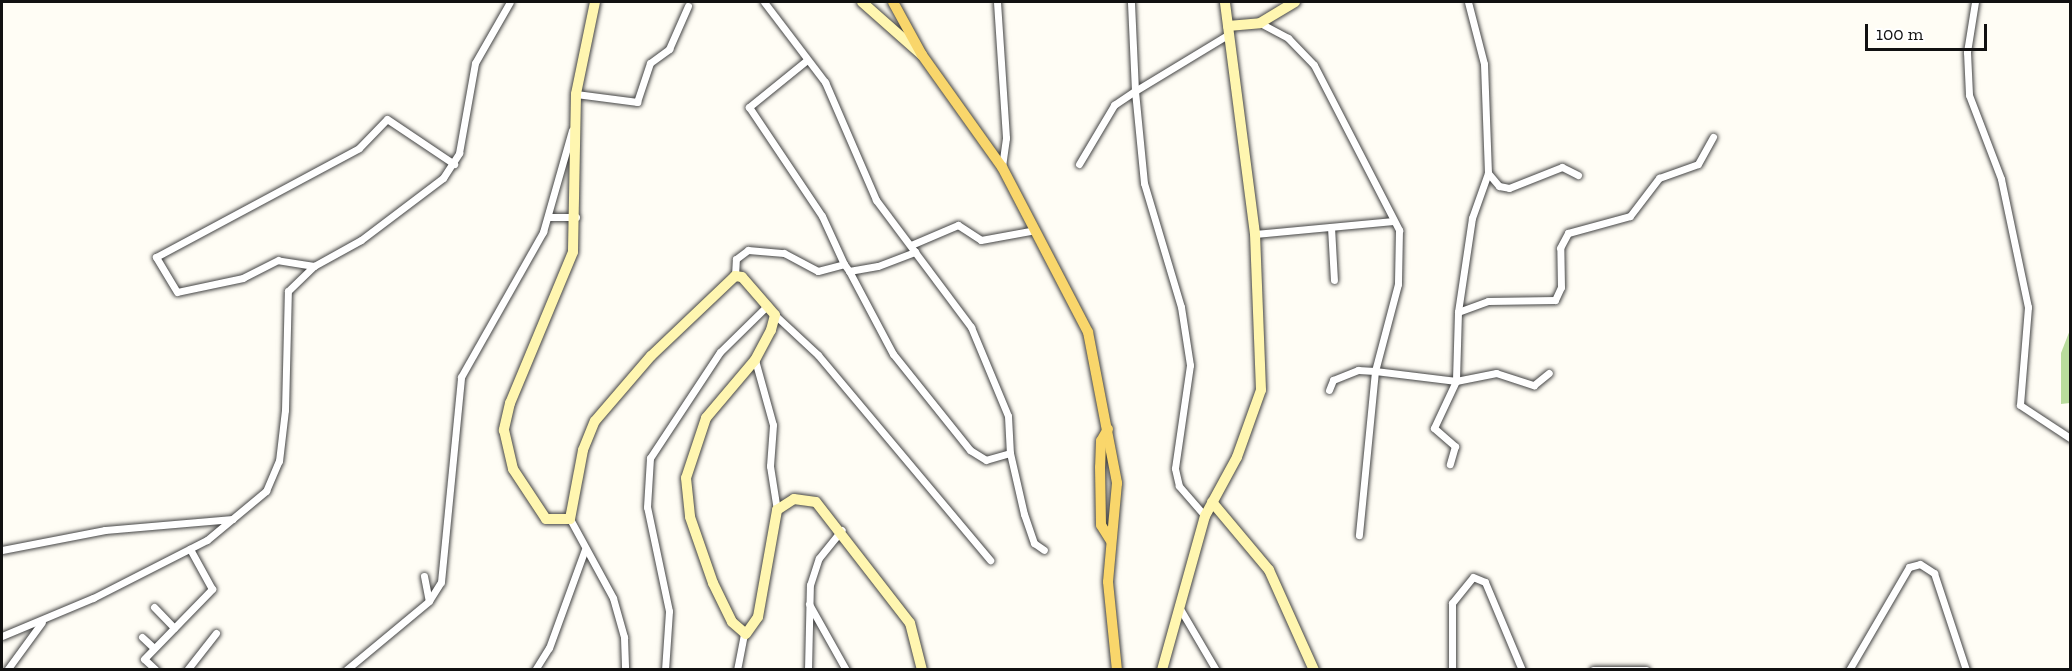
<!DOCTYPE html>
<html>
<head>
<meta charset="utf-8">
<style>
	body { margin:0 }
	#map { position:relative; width:2072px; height:671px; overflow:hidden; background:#fffdf5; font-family:"Zilla Slab",serif }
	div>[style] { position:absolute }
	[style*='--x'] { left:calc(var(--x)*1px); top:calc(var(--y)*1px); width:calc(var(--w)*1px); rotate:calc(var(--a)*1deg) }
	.forest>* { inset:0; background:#b9dc9c }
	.roads { filter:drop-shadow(0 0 2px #444) drop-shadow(0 0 2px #444) }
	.street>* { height:7px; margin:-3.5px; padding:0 3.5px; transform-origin:3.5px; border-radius:3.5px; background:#fff }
	.secondary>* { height:10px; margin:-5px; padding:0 5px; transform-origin:5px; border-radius:5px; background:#fff6b0 }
	.primary>* { height:10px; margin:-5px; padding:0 5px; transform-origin:5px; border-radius:5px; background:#f9d66b }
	span { translate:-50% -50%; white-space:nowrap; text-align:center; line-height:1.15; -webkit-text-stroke:6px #fff; paint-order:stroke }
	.frame { position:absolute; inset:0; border:3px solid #111; pointer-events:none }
	.scale { position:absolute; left:1865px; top:24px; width:122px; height:27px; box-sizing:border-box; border:3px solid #111; border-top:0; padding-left:8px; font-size:18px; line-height:21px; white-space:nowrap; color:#111; -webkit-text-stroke:4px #fff; paint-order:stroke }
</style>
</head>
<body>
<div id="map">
	<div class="forest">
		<div style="clip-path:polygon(2070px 330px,2070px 403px,2061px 404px,2061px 353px)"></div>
	</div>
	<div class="roads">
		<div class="street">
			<div style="--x:764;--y:2;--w:101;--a:52.7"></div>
			<div style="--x:825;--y:82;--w:129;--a:66.6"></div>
			<div style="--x:876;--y:200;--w:159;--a:53.2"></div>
			<div style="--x:971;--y:327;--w:96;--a:67.4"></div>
			<div style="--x:1008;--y:416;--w:37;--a:87"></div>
			<div style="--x:1010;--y:453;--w:25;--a:164"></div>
			<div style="--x:986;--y:460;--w:19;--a:-148"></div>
			<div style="--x:970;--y:450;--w:123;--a:-128.7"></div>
			<div style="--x:893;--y:354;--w:94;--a:-117.9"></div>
			<div style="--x:997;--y:2;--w:136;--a:86.2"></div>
			<div style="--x:1006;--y:138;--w:29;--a:98"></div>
			<div style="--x:1468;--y:2;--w:64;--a:75.5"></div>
			<div style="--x:1484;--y:64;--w:109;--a:87.9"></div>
			<div style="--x:1488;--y:173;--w:17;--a:50"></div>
			<div style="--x:1499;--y:186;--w:10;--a:11"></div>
			<div style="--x:1509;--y:188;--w:57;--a:-21.6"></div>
			<div style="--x:1562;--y:167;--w:18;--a:27"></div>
			<div style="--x:1975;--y:2;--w:51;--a:99.1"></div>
			<div style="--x:1967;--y:52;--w:43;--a:87.3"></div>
			<div style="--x:1969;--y:95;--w:90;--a:69.1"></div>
			<div style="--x:2001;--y:179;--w:131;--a:78.1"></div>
			<div style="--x:2028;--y:307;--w:98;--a:94.7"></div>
			<div style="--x:2020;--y:405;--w:60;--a:33.4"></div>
			<div style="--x:1260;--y:23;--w:32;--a:28"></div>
			<div style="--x:1288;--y:38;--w:37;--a:46"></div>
			<div style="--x:1314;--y:65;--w:186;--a:62.7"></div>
			<div style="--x:1399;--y:230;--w:54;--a:91.1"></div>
			<div style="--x:1398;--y:284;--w:90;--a:104.8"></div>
			<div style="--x:1375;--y:371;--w:82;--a:7"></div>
			<div style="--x:1456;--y:381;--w:52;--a:115.1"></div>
			<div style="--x:1434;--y:428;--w:28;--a:41"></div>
			<div style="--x:1455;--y:446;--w:19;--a:106"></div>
			<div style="--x:807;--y:60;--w:75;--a:141"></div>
			<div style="--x:749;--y:107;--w:131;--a:56.2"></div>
			<div style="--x:822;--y:216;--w:53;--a:65.4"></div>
			<div style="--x:576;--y:94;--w:62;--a:7.5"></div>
			<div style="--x:637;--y:102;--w:41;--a:-71.6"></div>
			<div style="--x:650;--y:63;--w:24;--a:-36"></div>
			<div style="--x:669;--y:49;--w:47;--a:-66.2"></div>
			<div style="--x:1079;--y:164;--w:69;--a:-59.3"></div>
			<div style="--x:1114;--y:105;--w:25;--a:-34"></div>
			<div style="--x:1135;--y:91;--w:89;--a:-92.6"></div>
			<div style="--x:1488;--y:173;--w:48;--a:109.6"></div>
			<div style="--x:1472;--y:218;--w:95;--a:98.5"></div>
			<div style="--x:1458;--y:312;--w:69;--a:91.7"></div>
			<div style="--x:1456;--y:381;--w:41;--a:-11.3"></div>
			<div style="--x:1496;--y:373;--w:40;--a:18"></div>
			<div style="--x:1534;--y:385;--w:19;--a:-39"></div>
			<div style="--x:549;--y:217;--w:27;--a:0"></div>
			<div style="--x:1331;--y:227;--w:53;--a:86.8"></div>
			<div style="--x:1255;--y:234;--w:139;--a:-5.4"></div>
			<div style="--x:911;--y:245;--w:51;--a:-23.1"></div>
			<div style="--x:958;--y:225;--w:27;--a:33"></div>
			<div style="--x:981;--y:240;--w:50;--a:-10.4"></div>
			<div style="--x:314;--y:266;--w:36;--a:-171"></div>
			<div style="--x:278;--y:260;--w:39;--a:153"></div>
			<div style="--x:243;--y:278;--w:67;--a:168"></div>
			<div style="--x:177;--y:292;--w:41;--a:-121"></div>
			<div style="--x:156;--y:257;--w:230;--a:-28.2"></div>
			<div style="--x:359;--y:148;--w:40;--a:-46"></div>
			<div style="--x:387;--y:119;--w:81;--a:33.9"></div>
			<div style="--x:735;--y:276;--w:17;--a:-87"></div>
			<div style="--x:736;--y:259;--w:15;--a:-37"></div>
			<div style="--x:748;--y:250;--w:36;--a:5"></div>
			<div style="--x:784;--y:253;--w:38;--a:28"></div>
			<div style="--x:818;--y:271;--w:27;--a:-15"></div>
			<div style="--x:844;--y:264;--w:9;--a:54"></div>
			<div style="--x:849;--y:271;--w:29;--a:-10"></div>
			<div style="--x:878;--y:266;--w:40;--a:-21"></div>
			<div style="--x:1458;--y:312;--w:32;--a:-20"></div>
			<div style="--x:1488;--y:301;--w:67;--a:-0.9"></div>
			<div style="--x:1555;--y:300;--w:14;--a:-65"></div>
			<div style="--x:1561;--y:287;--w:39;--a:-91"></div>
			<div style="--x:1560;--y:248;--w:17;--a:-62"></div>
			<div style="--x:1568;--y:233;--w:64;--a:-15.3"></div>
			<div style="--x:1630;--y:216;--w:48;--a:-52.7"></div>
			<div style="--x:1659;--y:178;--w:41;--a:-19.7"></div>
			<div style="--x:1698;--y:164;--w:31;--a:-61"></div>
			<div style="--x:775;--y:315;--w:59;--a:42.9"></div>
			<div style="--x:818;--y:355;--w:268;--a:50"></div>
			<div style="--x:755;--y:360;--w:67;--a:74.5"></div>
			<div style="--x:773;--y:425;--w:41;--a:94.2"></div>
			<div style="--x:770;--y:466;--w:45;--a:81"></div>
			<div style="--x:1329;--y:390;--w:11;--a:-68"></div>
			<div style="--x:1333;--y:380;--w:27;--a:-22"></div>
			<div style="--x:1358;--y:370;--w:17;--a:3"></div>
			<div style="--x:1375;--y:371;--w:165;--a:95.6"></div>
			<div style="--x:1010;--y:453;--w:63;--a:77.1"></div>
			<div style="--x:1024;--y:514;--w:31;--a:71"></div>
			<div style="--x:1034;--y:543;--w:12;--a:35"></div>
			<div style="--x:1205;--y:516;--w:40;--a:-131"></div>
			<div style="--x:1179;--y:486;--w:18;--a:-103"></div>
			<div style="--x:1175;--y:468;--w:104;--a:-81.7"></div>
			<div style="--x:1190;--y:365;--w:59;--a:-98.8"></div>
			<div style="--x:1181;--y:307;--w:129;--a:-106.6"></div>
			<div style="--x:1144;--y:183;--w:92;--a:-95.6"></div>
			<div style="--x:1135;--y:91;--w:110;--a:-31.2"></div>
			<div style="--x:570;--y:519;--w:90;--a:61.4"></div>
			<div style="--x:613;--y:598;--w:41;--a:74.2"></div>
			<div style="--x:624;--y:637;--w:33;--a:88"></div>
			<div style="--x:2;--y:550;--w:105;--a:-11"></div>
			<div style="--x:105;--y:530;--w:128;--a:-4.9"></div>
			<div style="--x:424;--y:576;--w:25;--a:79"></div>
			<div style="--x:809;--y:604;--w:76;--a:60.7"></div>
			<div style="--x:154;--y:607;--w:29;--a:46"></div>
			<div style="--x:1179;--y:607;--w:73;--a:59.6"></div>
			<div style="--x:2;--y:636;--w:99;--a:-22.7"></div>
			<div style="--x:93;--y:598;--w:128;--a:-27"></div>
			<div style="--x:207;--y:540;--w:77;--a:-39.7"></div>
			<div style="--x:266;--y:491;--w:33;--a:-67"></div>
			<div style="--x:279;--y:461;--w:51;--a:-83.3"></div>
			<div style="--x:285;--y:410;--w:119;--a:-88.6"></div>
			<div style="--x:288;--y:291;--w:36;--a:-44"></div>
			<div style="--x:314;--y:266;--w:54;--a:-29"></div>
			<div style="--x:361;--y:240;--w:103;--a:-37.1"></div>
			<div style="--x:443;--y:178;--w:30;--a:-57"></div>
			<div style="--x:459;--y:153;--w:91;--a:-79.9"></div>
			<div style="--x:475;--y:63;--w:70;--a:-60.2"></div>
			<div style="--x:142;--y:637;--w:16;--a:43"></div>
			<div style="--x:7;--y:670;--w:59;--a:-53.9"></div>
			<div style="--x:156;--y:670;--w:16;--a:-137"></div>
			<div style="--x:144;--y:659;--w:98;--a:-45.8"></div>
			<div style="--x:212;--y:589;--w:46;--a:-118.8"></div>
			<div style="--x:187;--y:670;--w:47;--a:-51.9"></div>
			<div style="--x:346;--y:670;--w:108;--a:-39.7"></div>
			<div style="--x:429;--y:601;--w:22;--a:-58"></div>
			<div style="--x:441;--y:582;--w:206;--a:-84.4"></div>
			<div style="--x:461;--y:377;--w:167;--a:-60.5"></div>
			<div style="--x:543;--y:232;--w:106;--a:-74.1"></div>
			<div style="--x:535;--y:670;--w:26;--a:-58"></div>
			<div style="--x:549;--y:648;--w:105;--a:-70"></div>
			<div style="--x:665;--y:670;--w:59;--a:-86.1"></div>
			<div style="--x:669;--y:611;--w:106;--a:-101.9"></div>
			<div style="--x:647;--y:507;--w:49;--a:-86.5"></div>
			<div style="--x:650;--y:458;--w:127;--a:-56.6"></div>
			<div style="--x:720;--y:352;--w:67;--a:-44.4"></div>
			<div style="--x:737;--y:670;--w:38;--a:-79"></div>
			<div style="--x:808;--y:670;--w:85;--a:-88.7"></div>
			<div style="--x:810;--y:585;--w:28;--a:-72"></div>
			<div style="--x:819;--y:558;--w:36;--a:-51"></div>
			<div style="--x:1452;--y:670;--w:67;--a:-90"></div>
			<div style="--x:1452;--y:603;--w:33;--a:-51"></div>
			<div style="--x:1473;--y:577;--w:13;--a:23"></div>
			<div style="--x:1485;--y:582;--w:95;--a:67.2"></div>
			<div style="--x:1593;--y:670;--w:53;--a:0"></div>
			<div style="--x:1849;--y:670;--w:119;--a:-59.8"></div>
			<div style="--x:1909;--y:567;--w:11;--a:-15"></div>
			<div style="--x:1920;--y:564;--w:17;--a:33"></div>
			<div style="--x:1934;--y:573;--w:102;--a:71.7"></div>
		</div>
		<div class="secondary">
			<div style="--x:595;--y:2;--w:94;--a:101.7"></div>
			<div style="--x:576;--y:94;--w:158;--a:91.1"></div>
			<div style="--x:573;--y:252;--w:164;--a:112.6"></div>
			<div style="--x:510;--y:403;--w:28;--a:103"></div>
			<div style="--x:504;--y:430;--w:40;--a:77"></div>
			<div style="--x:513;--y:469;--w:60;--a:56.6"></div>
			<div style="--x:546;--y:519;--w:24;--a:0"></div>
			<div style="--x:570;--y:519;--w:70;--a:-79.3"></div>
			<div style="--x:583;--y:450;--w:31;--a:-68"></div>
			<div style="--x:595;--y:421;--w:86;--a:-49.3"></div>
			<div style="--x:651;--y:356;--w:116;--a:-43.6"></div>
			<div style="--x:735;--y:276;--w:7;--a:8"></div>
			<div style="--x:742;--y:277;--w:50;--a:49"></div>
			<div style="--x:775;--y:315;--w:16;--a:105"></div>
			<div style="--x:771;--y:330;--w:34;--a:118"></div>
			<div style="--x:755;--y:360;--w:76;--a:130.2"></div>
			<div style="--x:706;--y:418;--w:63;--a:108.4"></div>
			<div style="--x:686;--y:478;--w:39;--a:84"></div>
			<div style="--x:690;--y:517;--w:70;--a:70.8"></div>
			<div style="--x:713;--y:583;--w:43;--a:64"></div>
			<div style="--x:732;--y:622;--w:18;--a:41"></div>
			<div style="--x:746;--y:634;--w:21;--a:-55"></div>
			<div style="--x:758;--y:617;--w:109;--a:-79.9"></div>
			<div style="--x:777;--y:510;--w:20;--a:-33"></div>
			<div style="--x:794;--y:499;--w:22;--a:8"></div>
			<div style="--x:816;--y:502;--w:153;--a:52.2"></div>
			<div style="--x:910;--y:623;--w:49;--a:75.7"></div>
			<div style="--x:862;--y:2;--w:80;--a:41.5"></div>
			<div style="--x:1228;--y:26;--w:32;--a:-5"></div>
			<div style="--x:1260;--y:23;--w:41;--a:-31"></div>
			<div style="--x:1212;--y:502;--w:89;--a:50"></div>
			<div style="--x:1269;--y:570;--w:110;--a:65.8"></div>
			<div style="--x:1162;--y:670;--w:160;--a:-74.4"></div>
			<div style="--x:1205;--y:516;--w:67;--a:-61.5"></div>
			<div style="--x:1237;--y:457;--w:71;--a:-70.3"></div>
			<div style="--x:1261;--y:390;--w:156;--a:-92.2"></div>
			<div style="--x:1255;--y:234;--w:234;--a:-97.4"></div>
		</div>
		<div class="primary">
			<div style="--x:893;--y:2;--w:60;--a:61.3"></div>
			<div style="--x:922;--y:55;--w:138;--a:54.5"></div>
			<div style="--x:1002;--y:167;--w:186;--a:62.5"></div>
			<div style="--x:1088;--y:332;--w:154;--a:79.1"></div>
			<div style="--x:1117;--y:483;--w:99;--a:95.2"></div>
			<div style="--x:1108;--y:582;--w:88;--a:84.2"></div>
			<div style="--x:1108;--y:429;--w:14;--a:120"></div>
			<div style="--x:1101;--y:441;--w:26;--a:92"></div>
			<div style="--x:1100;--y:467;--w:58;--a:89"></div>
			<div style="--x:1101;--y:525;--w:19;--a:58"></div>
		</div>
	</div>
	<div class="frame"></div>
	<div class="scale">100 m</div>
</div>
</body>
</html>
